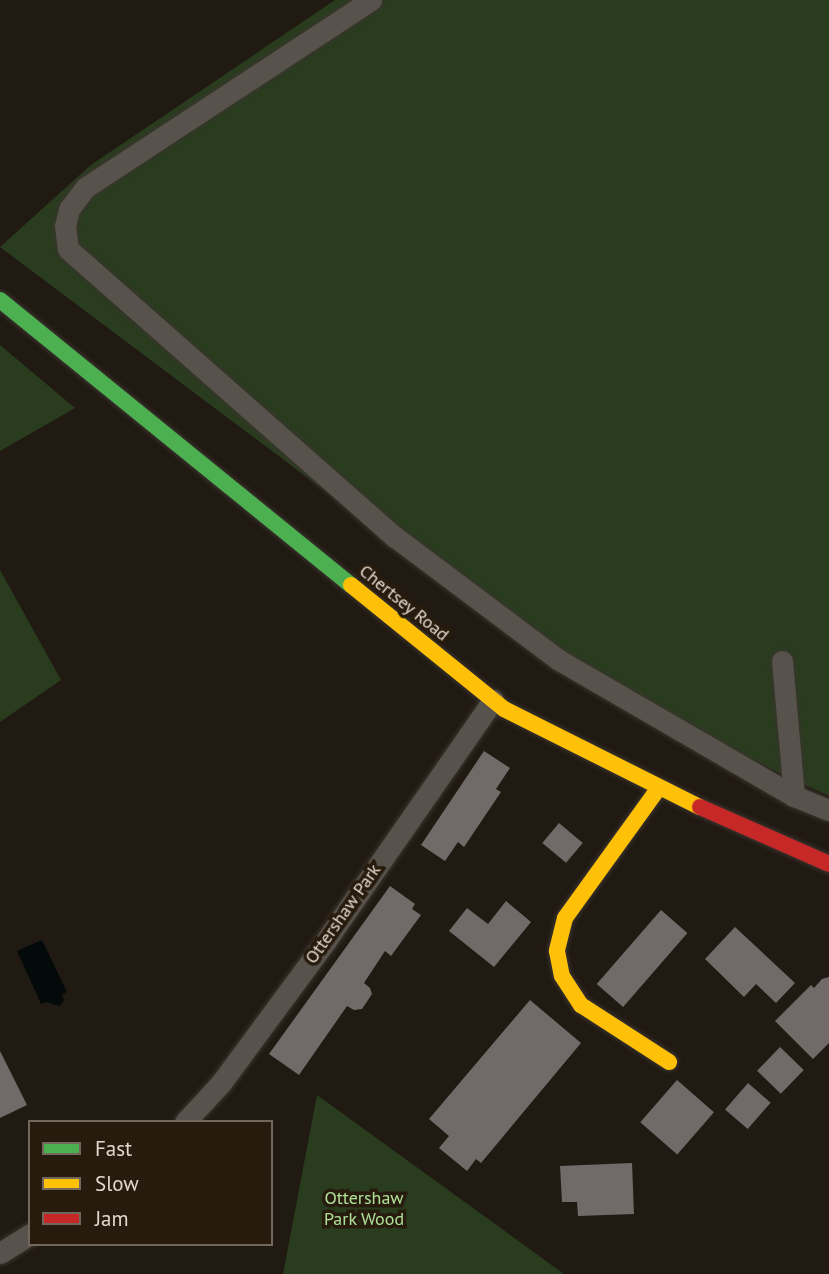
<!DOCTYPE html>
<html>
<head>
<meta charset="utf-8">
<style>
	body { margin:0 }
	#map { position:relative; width:829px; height:1274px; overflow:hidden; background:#211a13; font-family:"PT Sans",sans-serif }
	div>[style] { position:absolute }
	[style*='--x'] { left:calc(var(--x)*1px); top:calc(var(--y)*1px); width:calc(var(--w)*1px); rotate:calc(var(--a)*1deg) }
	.green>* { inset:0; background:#293d1e }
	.water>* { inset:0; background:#030a09 }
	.building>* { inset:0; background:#726a69; transform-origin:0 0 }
	.roads { filter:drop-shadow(0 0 2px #3a342e) drop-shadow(0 0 2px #3a342e) }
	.lane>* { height:21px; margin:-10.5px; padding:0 10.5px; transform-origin:10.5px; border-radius:10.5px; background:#57524c }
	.fast>* { height:16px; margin:-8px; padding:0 8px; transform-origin:8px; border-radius:8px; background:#4caf50 }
	.slow>* { height:16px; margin:-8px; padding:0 8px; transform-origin:8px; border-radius:8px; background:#ffc107 }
	.jam>* { height:16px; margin:-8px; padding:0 8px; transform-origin:8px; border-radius:8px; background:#c62828 }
	span { translate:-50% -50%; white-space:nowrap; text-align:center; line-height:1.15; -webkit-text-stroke:7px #271b0d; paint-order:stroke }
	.street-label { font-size:18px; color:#e0d8cf }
	.park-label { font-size:18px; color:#aee198 }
	.legend { position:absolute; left:28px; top:1120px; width:245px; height:126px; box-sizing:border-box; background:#271b0d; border:2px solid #71675b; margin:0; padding:9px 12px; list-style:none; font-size:21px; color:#e0d8cf }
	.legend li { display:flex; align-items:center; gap:14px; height:35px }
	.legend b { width:35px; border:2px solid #71675b }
</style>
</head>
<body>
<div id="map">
	<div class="green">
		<div style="clip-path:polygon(335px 0,829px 0,829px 796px,568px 673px,0 247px,91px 165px)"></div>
		<div style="clip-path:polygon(0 345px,75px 408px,0 451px)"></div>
		<div style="clip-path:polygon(0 570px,61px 680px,0 722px)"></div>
		<div style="clip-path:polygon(317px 1095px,564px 1274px,283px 1274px)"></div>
	</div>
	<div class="water">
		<div style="clip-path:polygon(42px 940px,67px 992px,62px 994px,64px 1000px,60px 1006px,46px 1002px,41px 1004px,17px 951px)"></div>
	</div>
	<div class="building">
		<div style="clip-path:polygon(484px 751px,510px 768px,496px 789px,501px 792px,464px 847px,458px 842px,445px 861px,421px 845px)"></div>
		<div style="left:559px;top:823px;width:31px;height:26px;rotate:40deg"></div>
		<div style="clip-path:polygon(390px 886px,415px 904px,412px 909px,421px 915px,391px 956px,385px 951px,364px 983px,370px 988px,372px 994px,362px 1009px,354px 1010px,347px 1006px,299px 1075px,269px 1054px)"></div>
		<div style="clip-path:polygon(506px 901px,531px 922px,494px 967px,449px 931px,467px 908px,488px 924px)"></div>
		<div style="left:661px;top:910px;width:35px;height:98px;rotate:41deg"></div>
		<div style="clip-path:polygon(735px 927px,795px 983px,776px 1003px,756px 984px,744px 997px,705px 959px)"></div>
		<div style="clip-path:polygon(829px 977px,829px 1043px,813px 1059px,775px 1021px,811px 985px,814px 988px,822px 979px)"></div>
		<div style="clip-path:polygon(530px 1000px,581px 1043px,481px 1163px,476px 1159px,467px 1171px,439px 1148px,449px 1136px,429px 1119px)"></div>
		<div style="left:780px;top:1047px;width:33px;height:33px;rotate:44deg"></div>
		<div style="clip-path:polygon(0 1051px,27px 1105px,0 1118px)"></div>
		<div style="left:677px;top:1080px;width:49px;height:56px;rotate:41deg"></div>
		<div style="left:748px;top:1083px;width:30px;height:35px;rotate:41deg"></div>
		<div style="clip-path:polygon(632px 1163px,634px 1214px,578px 1216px,577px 1202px,562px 1202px,560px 1166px)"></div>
	</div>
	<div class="roads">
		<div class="lane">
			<div style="--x:371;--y:0;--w:342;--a:146.7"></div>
			<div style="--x:85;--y:188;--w:26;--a:127"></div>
			<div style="--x:69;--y:209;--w:17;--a:103"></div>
			<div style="--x:65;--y:226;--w:23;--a:83"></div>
			<div style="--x:68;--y:249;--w:436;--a:41.4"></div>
			<div style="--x:395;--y:537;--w:205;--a:36.9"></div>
			<div style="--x:559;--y:660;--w:272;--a:30.1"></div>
			<div style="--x:794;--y:796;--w:38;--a:22"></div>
			<div style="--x:782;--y:661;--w:136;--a:84.9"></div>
			<div style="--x:185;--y:1122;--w:53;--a:-47.3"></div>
			<div style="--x:221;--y:1083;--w:179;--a:-53.6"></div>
			<div style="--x:327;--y:939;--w:291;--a:-55.2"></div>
			<div style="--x:0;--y:1253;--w:36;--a:-32"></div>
		</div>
		<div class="fast">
			<div style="--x:0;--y:300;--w:452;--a:39.1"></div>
		</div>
		<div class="slow">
			<div style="--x:351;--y:585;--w:197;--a:39"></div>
			<div style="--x:504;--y:709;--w:219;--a:26.6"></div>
			<div style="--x:658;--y:789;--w:159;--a:125.8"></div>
			<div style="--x:565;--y:918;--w:34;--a:104"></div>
			<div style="--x:557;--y:951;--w:25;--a:79"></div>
			<div style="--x:562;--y:976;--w:35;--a:57"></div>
			<div style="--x:581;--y:1005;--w:105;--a:32.9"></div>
		</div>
		<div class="jam">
			<div style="--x:700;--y:807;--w:141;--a:23.8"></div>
		</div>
	</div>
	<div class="street-label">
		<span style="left:404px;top:603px;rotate:39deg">Chertsey Road</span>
		<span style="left:343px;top:914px;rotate:-55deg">Ottershaw Park</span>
	</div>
	<div class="park-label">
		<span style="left:364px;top:1209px">Ottershaw<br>Park Wood</span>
	</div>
	<ul class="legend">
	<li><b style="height:9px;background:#4caf50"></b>Fast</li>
	<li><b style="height:9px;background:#ffc107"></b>Slow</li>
	<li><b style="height:9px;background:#c62828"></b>Jam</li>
	</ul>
</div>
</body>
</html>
